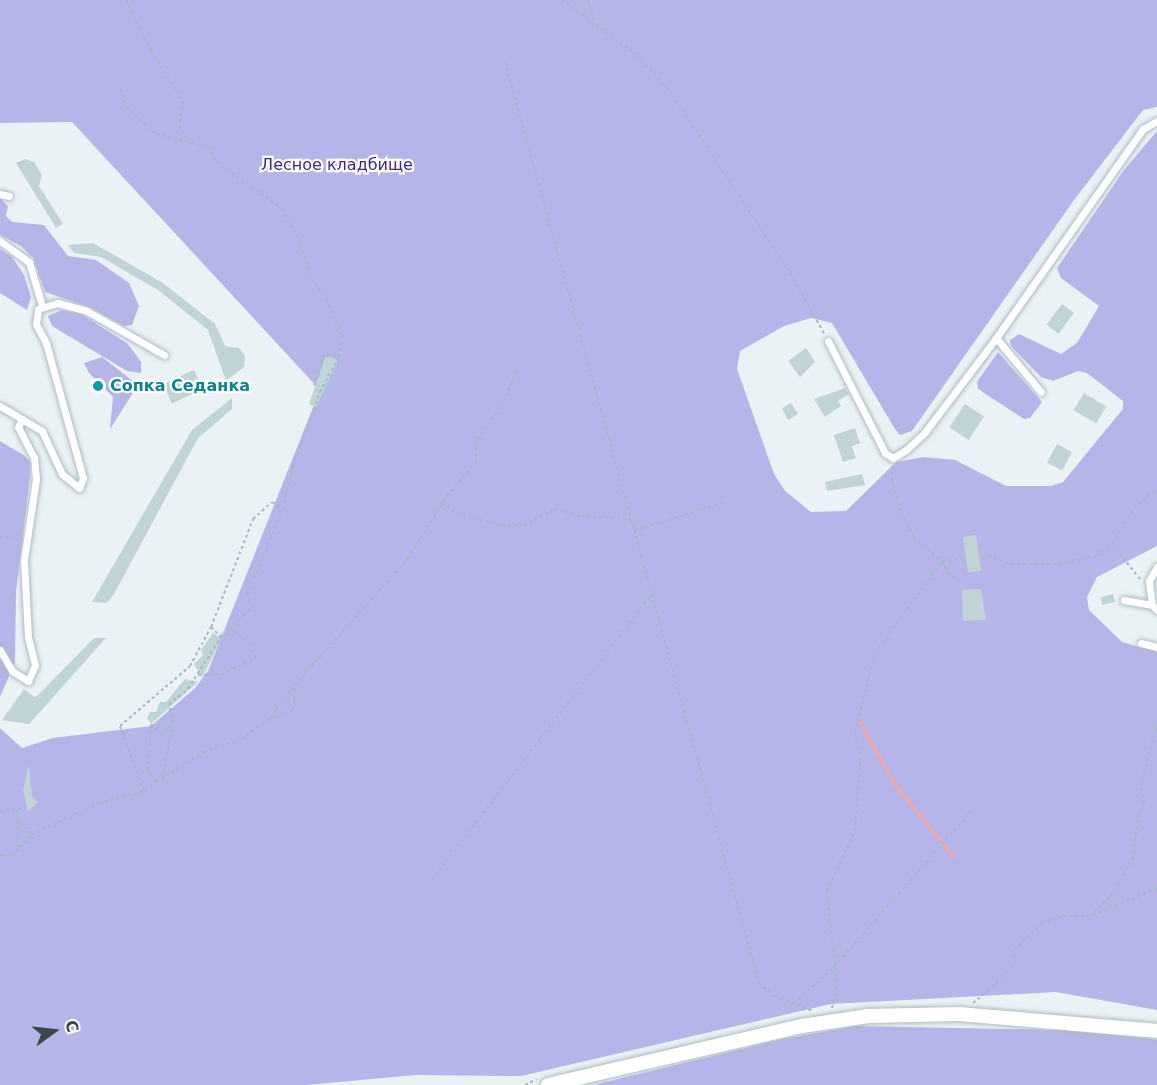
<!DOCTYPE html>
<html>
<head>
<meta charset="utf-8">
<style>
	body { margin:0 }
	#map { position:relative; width:1157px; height:1085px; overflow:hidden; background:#ebf2f5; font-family:"DejaVu Sans",sans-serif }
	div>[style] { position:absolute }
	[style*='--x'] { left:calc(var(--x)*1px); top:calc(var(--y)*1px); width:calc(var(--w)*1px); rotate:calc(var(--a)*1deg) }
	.green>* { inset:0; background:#b6b5e9 }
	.stream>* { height:3px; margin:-1.5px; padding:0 1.5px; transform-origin:1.5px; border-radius:1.5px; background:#f0a9aa }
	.building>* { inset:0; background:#c0d3d7; transform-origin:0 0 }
	.path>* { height:2px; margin-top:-1px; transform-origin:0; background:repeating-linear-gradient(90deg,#9fbbc3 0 3px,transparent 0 6px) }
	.roads { filter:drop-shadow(0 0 2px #adbcc1) drop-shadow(0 0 2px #adbcc1) }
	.lane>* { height:7px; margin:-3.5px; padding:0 3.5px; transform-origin:3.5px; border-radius:3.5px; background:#fff }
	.street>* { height:14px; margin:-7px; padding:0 7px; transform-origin:7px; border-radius:7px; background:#fff }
	.dots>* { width:16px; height:16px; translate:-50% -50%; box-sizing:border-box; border:3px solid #fff; border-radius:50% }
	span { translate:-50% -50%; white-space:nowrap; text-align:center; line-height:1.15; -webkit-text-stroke:4.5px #fff; paint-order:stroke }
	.park-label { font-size:16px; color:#3b2b7c }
	.culture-label { font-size:16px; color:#0d838f; font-weight:700 }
	.left { translate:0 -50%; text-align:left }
	.north { position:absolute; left:24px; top:1001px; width:60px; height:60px; -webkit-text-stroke:4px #fff; paint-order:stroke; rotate:75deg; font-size:16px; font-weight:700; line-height:24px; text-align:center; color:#39464a }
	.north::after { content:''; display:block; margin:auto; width:21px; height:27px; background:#39464a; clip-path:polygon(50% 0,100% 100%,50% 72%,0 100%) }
</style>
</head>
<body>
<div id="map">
	<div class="green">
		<div style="clip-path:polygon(0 0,1157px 0,1157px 107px,1143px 110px,1074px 200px,912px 431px,900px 435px,895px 429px,832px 323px,811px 318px,784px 326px,740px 351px,737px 369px,774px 474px,785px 491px,811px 512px,846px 511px,896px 462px,924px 457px,955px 460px,1006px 486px,1051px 486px,1063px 482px,1123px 409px,1123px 401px,1087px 373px,1078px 371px,1053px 381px,1041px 377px,1011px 346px,1010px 340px,1019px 334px,1061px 354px,1077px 343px,1099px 306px,1061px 278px,1057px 268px,1124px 170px,1157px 131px,1157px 546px,1097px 577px,1087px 597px,1089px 610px,1122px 642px,1157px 652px,1157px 1010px,1056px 992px,831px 1004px,521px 1076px,416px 1075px,306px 1085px,0 1085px,0 728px,22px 748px,53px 738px,151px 726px,195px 688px,208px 671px,320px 390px,72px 122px,0 123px)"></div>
		<div style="clip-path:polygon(0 198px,8px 206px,6px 216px,12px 222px,44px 225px,68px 256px,96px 260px,129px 283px,139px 306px,132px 325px,124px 326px,89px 307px,45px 292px,33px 258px,21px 246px,0 235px)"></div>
		<div style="clip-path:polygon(0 249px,12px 257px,24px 275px,31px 297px,27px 310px,0 293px)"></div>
		<div style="clip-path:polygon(62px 310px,83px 315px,128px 344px,141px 362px,141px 373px,127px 371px,52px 326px,48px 316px)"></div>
		<div style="clip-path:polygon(998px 352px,1042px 402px,1030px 418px,1024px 419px,978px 389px,977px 382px)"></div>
		<div style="clip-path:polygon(102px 357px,138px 385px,110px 429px,113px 397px,89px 373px,84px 363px)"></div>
		<div style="clip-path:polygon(0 441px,25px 456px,30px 462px,30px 477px,16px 592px,15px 662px,0 697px)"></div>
		<div style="clip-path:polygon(856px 1026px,1061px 1030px,1153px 1039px,1157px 1040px,1157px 1085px,593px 1085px,782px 1039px)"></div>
	</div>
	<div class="stream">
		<div style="--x:859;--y:720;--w:74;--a:61"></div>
		<div style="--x:895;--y:785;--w:93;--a:50.7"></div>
	</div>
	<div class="building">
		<div style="clip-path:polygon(25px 159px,34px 162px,42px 175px,39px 186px,63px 224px,56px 228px,16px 163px)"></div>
		<div style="clip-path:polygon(93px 243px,163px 283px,215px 324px,225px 346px,239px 348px,245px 356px,244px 367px,226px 381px,208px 330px,158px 290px,101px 257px,74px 253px,68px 245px)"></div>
		<div style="left:1062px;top:304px;width:15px;height:26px;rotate:37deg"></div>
		<div style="clip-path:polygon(806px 348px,815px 362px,800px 377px,788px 361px)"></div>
		<div style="clip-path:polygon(329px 356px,338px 360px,316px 407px,309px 404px,325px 358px)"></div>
		<div style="left:194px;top:370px;width:21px;height:34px;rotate:65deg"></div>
		<div style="clip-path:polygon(845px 388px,849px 394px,838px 401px,841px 406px,825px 417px,814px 399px)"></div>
		<div style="left:1084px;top:393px;width:26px;height:20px;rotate:31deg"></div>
		<div style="clip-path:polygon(232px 398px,232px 409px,198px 438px,114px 594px,107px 603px,92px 602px,192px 430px)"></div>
		<div style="left:791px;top:403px;width:13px;height:11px;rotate:58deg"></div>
		<div style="left:965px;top:404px;width:23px;height:28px;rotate:34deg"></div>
		<div style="clip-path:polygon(855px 428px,860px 443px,852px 446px,856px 458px,843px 462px,834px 435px)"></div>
		<div style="left:1057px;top:444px;width:17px;height:21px;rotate:28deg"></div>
		<div style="clip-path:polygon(862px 474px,865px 485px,827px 491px,825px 482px)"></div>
		<div style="left:976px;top:535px;width:36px;height:13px;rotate:82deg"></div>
		<div style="clip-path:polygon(981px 589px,986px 620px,963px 621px,962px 590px)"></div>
		<div style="left:1113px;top:594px;width:8px;height:13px;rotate:76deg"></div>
		<div style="clip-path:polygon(226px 629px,208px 666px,202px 678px,194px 664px,203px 655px,201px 650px,213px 633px,218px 636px)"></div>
		<div style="clip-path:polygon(94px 638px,106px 638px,29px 724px,2px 720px,24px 689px,34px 697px,38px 695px)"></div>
		<div style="clip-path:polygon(185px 679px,198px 682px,151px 724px,147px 718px,150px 712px,156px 712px,160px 702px,166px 702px)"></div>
		<div style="clip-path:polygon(29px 765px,32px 796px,38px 802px,28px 812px,23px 789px)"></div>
	</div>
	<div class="path">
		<div style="--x:126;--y:0;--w:57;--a:63.9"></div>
		<div style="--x:151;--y:51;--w:59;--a:57.4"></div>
		<div style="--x:183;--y:101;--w:24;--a:99"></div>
		<div style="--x:179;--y:125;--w:19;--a:58"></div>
		<div style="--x:562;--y:0;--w:88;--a:36.2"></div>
		<div style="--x:633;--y:52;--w:52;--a:46.5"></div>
		<div style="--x:669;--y:90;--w:214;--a:56.5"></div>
		<div style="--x:787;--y:268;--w:75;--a:60.4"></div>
		<div style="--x:588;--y:0;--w:21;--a:73"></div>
		<div style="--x:505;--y:62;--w:955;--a:74.58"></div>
		<div style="--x:759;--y:983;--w:21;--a:39"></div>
		<div style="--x:775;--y:996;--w:41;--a:21.5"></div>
		<div style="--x:120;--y:89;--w:19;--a:72"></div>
		<div style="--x:126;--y:107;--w:40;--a:42"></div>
		<div style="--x:156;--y:134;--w:55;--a:13.8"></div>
		<div style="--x:209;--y:147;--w:17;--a:62"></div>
		<div style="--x:217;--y:162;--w:80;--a:35.9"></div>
		<div style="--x:282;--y:209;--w:40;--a:62"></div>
		<div style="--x:301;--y:244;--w:36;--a:74"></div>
		<div style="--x:311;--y:279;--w:25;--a:53"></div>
		<div style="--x:326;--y:299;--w:40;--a:66.6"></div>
		<div style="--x:342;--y:336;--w:21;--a:98"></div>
		<div style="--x:893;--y:466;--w:13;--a:94"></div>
		<div style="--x:892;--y:479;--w:35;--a:75"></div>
		<div style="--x:901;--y:513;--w:27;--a:62"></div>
		<div style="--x:914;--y:537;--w:37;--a:41"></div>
		<div style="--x:942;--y:561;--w:20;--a:-6"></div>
		<div style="--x:442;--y:503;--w:18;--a:34"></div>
		<div style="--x:457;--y:513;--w:47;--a:16.1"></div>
		<div style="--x:502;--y:526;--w:22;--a:-3"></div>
		<div style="--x:524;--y:525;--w:34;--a:-28"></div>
		<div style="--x:554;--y:509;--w:28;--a:15"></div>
		<div style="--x:581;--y:516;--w:50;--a:3.4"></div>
		<div style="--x:634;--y:531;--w:96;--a:-17.7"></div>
		<div style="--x:0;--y:538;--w:19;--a:-9"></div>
		<div style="--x:1112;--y:544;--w:45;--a:51.3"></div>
		<div style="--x:988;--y:556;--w:24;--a:19"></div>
		<div style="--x:1011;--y:564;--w:48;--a:0"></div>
		<div style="--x:1059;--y:564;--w:39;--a:-12"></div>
		<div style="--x:1097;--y:556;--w:19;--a:-39"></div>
		<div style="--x:1112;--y:544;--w:42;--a:-58.6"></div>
		<div style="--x:1134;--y:508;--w:30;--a:-40"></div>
		<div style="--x:211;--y:627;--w:14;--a:45"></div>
		<div style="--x:221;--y:637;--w:14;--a:-21"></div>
		<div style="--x:234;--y:632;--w:13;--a:-67"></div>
		<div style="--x:239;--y:620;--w:19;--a:-43"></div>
		<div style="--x:253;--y:607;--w:13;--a:-117"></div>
		<div style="--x:247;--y:595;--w:93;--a:-67.3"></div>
		<div style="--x:283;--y:509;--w:44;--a:-76.9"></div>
		<div style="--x:293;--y:466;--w:79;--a:-70"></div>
		<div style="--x:320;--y:392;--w:40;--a:-62"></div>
		<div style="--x:339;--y:357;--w:4;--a:-135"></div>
		<div style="--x:336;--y:354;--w:12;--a:175"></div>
		<div style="--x:324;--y:355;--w:32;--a:108"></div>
		<div style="--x:198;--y:675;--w:24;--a:-2"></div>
		<div style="--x:222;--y:674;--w:38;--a:-25"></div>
		<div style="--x:256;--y:658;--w:15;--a:-110"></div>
		<div style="--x:251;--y:644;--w:21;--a:-145"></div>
		<div style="--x:269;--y:718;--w:42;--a:-51.8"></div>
		<div style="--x:163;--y:779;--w:54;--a:-80.4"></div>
		<div style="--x:156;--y:782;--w:57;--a:-32"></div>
		<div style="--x:204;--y:752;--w:40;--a:-18.9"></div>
		<div style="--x:242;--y:739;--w:31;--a:-37"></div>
		<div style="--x:267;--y:720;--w:29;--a:-20"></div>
		<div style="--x:294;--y:710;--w:25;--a:-88"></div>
		<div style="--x:295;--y:685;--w:170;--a:-48.3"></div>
		<div style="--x:408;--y:558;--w:73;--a:-57.8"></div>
		<div style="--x:447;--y:496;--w:45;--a:-49.5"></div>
		<div style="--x:476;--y:462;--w:23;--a:-88"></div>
		<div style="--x:477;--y:439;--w:40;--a:-53"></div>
		<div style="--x:501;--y:407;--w:43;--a:-67"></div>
		<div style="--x:145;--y:790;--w:14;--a:-36"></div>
		<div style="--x:156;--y:782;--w:14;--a:-124"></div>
		<div style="--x:148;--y:770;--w:46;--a:-86.3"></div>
		<div style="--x:151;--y:724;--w:13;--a:48"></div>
		<div style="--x:160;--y:734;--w:5;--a:-11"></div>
		<div style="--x:165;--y:733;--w:13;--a:-51"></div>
		<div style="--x:173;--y:723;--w:19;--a:-102"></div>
		<div style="--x:169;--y:704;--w:24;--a:-38"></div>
		<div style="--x:188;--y:689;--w:62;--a:-57.6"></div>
		<div style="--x:17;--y:809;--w:42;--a:88.6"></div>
		<div style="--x:0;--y:811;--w:25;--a:-7"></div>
		<div style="--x:20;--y:823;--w:16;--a:45"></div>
		<div style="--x:0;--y:855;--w:12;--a:5"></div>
		<div style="--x:12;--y:856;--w:29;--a:-46"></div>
		<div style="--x:32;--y:835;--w:74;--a:-25.5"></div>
		<div style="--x:99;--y:803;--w:47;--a:-14.9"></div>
		<div style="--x:144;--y:791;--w:69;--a:-110.3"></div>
		<div style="--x:120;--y:726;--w:92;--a:-40.6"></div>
		<div style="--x:190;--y:666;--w:44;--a:-61.7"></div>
		<div style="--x:211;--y:627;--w:116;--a:-68.7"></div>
		<div style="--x:253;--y:519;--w:25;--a:-42"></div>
		<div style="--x:272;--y:502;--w:13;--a:32"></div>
		<div style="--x:432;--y:880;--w:357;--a:-52.5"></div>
		<div style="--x:1093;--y:915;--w:69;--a:-22.1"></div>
		<div style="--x:794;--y:1003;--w:55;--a:-42.1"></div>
		<div style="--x:835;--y:966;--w:210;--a:-48.7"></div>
		<div style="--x:973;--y:1003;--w:39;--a:-40"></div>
		<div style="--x:1003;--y:978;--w:19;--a:-54"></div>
		<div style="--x:1014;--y:963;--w:13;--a:-90"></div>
		<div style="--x:1014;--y:950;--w:39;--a:-44"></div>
		<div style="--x:1042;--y:923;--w:22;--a:-18"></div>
		<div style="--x:1063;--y:916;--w:27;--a:0"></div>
		<div style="--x:1090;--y:916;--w:29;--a:-44"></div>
		<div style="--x:1111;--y:896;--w:43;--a:-59.3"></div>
		<div style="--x:1133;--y:859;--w:43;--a:-83.4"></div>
		<div style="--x:1138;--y:816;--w:14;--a:-65"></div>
		<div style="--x:1144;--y:803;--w:19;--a:-99"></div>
		<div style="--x:1141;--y:784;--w:62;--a:-75.1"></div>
		<div style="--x:832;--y:1008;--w:21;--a:-76"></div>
		<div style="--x:837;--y:988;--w:98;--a:-95.9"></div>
		<div style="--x:827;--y:891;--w:66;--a:-65"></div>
		<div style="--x:855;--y:831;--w:70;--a:-85.9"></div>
		<div style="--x:860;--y:761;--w:28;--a:-100"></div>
		<div style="--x:855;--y:733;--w:82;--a:-76"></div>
		<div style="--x:875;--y:653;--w:114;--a:-53.9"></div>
		<div style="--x:942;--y:561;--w:13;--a:63"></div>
		<div style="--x:948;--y:573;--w:14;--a:36"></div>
		<div style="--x:525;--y:1085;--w:13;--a:-27"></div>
	</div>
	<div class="roads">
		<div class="lane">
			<div style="--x:0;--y:194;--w:9;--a:13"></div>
			<div style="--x:0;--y:241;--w:36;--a:36"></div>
			<div style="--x:29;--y:262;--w:46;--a:73.5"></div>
			<div style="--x:996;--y:338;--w:70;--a:50.2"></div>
			<div style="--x:828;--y:341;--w:126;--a:63"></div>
			<div style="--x:885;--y:453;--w:9;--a:32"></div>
			<div style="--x:893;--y:458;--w:15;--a:-32"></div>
			<div style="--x:906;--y:450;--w:26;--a:-43"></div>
			<div style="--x:925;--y:432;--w:118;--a:-52.9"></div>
			<div style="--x:996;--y:338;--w:256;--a:-54.9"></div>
			<div style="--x:1143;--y:129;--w:16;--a:-30"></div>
			<div style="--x:0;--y:406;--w:49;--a:30.8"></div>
			<div style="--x:42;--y:431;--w:47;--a:65.1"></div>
			<div style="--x:62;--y:474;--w:22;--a:39"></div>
			<div style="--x:79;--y:488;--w:11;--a:-68"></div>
			<div style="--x:83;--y:478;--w:140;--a:-105.3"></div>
			<div style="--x:46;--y:343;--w:21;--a:-118"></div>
			<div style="--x:36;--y:324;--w:15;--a:-82"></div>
			<div style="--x:38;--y:309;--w:21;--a:-17"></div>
			<div style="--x:58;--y:303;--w:30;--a:15"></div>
			<div style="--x:87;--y:311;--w:89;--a:29.7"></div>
			<div style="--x:1157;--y:567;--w:16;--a:120"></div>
			<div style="--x:1149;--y:581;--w:24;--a:83"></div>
			<div style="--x:1152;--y:605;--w:7;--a:45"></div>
			<div style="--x:1124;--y:600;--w:28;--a:10"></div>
			<div style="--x:1141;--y:643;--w:16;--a:14"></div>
			<div style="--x:0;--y:650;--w:24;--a:60"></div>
			<div style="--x:12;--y:671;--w:19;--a:32"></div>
			<div style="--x:28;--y:681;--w:17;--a:-66"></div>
			<div style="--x:35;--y:665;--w:29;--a:-104"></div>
			<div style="--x:28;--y:637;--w:77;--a:-93"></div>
			<div style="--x:24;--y:560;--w:82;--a:-81.6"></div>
			<div style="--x:36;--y:479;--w:21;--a:-95"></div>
			<div style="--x:34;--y:458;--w:35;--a:-117"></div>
			<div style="--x:18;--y:427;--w:9;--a:-63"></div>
		</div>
		<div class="street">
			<div style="--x:548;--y:1085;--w:261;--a:-13.1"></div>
			<div style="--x:802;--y:1026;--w:67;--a:-8.6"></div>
			<div style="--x:868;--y:1016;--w:92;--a:-1.2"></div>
			<div style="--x:960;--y:1014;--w:198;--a:4.9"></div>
		</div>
	</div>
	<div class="dots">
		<div style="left:98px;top:386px;background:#0f9aa8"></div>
	</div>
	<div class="park-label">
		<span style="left:337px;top:165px">Лесное кладбище</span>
	</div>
	<div class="culture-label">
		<span class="left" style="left:110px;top:386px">Сопка Седанка</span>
	</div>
	<div class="north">С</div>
</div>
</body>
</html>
